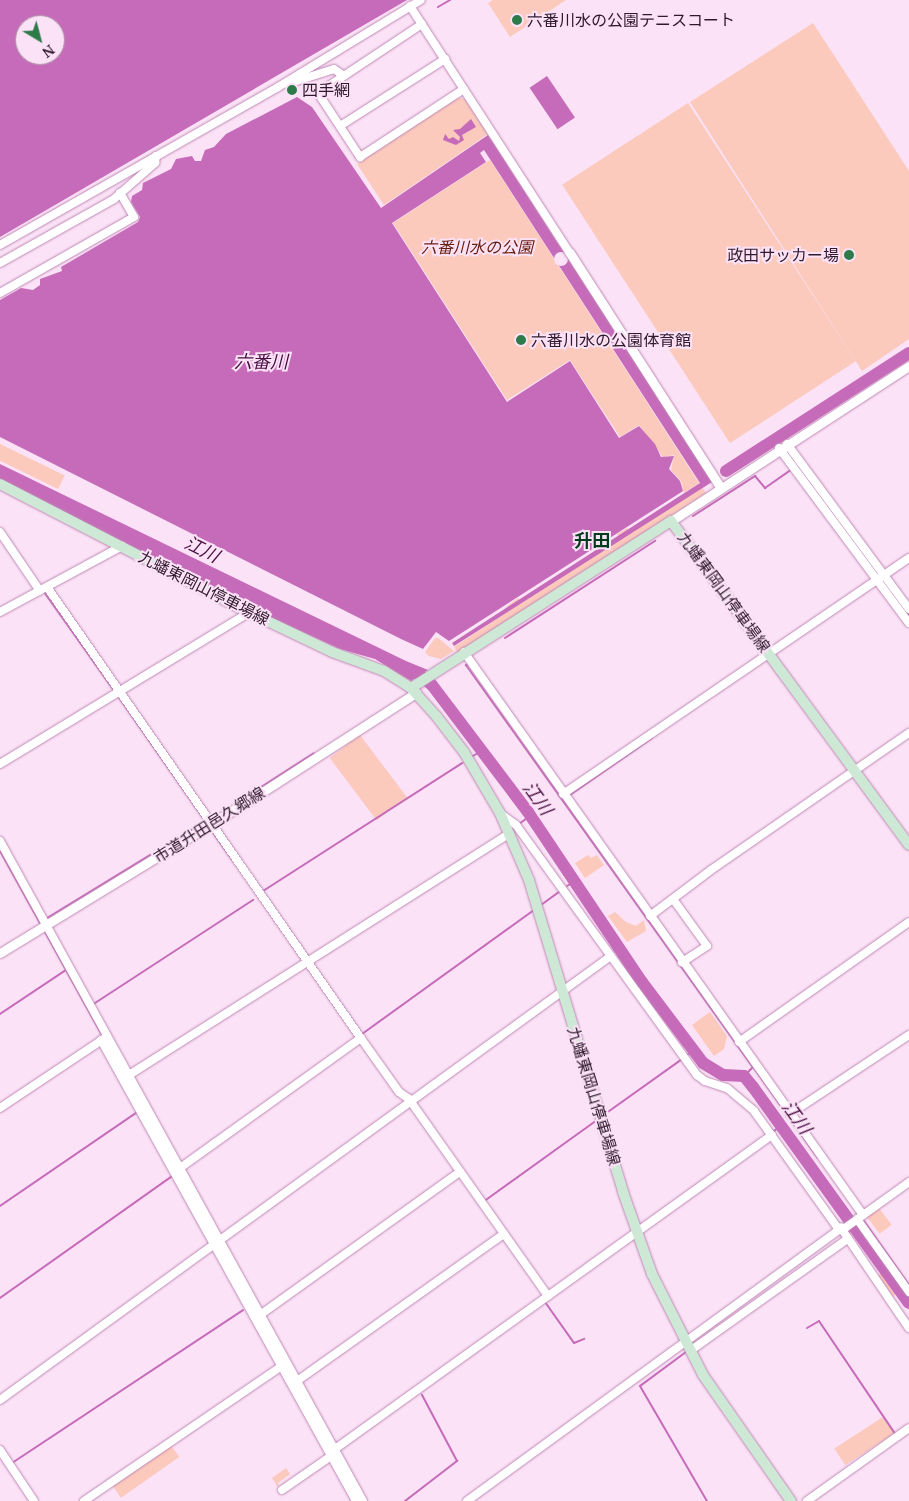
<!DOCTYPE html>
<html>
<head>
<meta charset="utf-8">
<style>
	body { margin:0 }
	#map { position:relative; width:909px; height:1501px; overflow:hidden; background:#fbe2f6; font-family:"Noto Serif","Noto Sans JP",serif }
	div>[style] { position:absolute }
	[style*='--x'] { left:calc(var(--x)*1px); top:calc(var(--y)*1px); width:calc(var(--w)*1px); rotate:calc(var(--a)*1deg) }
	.green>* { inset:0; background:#fcc9bd; transform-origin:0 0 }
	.water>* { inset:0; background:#c66bb9; transform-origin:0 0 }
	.pier>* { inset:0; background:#fbe2f6 }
	.round { border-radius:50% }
	.stream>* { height:2px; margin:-1px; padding:0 1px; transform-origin:1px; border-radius:1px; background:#c66bb9 }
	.river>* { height:12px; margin:-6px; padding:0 6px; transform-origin:6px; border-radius:6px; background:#c66bb9 }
	.roads { filter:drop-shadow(0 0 1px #bf87b6) drop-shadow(0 0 1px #bf87b6) }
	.minor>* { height:8px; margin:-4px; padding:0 4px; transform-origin:4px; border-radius:4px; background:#fff }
	.tertiary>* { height:9px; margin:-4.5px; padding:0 4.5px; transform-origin:4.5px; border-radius:4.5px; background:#fff }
	.secondary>* { height:10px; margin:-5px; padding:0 5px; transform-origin:5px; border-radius:5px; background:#cee8d6 }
	.dots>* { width:14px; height:14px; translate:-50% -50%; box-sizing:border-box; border:2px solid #fbe2f6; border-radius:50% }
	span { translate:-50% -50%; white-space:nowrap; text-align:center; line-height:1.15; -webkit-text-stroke:4px #fbe2f6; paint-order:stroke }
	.poi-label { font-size:16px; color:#2f192c }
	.left { translate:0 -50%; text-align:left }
	.right { translate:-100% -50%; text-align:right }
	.park-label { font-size:16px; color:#661c0f; font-style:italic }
	.street-label { font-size:16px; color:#2f192c }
	.water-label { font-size:18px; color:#460c41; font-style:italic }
	.neighbourhood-label { font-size:18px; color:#023c1c; font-weight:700 }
	.north { position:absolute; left:15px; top:15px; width:50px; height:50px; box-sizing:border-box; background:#fbe2f6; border:1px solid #a992a5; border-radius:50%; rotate:143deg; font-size:14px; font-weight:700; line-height:20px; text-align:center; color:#2f192c }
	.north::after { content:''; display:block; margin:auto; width:18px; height:22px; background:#2e7b4a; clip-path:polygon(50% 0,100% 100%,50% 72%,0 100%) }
</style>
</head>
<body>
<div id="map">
	<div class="green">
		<div style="clip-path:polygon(493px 0,566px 0,510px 37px,488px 3px)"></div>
		<div style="clip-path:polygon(813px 23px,909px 171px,909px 339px,862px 371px,690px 102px)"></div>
		<div style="clip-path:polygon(457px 97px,465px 99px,488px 134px,384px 205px,357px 164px)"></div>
		<div style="left:688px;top:103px;width:308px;height:150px;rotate:57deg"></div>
		<div style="clip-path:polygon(490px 160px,699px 483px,684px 493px,681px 481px,671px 470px,674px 455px,663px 457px,639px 425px,620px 437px,570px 360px,507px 400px,393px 223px)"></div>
		<div style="left:0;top:444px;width:72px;height:15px;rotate:26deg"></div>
		<div style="clip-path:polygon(702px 487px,706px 493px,458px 653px,454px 647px,509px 611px,506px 607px,518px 598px,522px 603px,620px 539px,617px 534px,627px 528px,631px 533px)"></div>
		<div style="clip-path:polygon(435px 638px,438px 638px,454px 651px,441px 659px,429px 656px,425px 652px)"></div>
		<div style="left:360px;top:735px;width:78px;height:38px;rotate:53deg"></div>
		<div style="clip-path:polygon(588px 855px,591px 858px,597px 855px,604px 865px,585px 878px,575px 863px)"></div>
		<div style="clip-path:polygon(615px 912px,626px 922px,636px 926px,644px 920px,646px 931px,627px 942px,608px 916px)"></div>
		<div style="clip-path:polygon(710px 1012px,727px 1036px,724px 1049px,714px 1056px,692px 1025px)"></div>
		<div style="left:879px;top:1208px;width:21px;height:15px;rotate:53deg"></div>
		<div style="left:881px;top:1273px;width:26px;height:6px;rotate:54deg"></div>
		<div style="left:883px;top:1417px;width:20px;height:58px;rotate:57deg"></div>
		<div style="left:170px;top:1444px;width:16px;height:71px;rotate:55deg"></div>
		<div style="clip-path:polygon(286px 1468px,290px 1474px,278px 1483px,279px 1489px,272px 1478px)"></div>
	</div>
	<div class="water">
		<div style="clip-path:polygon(evenodd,0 0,407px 0,0 237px,0 0,25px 25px,55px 25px,55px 55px,25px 55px,25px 25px)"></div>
		<div style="left:547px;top:76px;width:50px;height:21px;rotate:56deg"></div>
		<div style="clip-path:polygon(297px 97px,312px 107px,381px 208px,488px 135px,712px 482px,454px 646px,452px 643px,700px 483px,484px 150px,480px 153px,486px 162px,392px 223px,507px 402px,570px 361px,619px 438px,639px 426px,655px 444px,661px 457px,674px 456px,669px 469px,680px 481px,683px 491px,449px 641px,436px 632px,423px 649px,401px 639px,0 437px,0 300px,21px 288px,33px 290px,40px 285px,40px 279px,62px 271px,61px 267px,138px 222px,140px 217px,131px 202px,132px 196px,142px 190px,143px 183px,171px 169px,176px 159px,192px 156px,195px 161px,201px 161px,205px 150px,214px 147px,226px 134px)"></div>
		<div style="clip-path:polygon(471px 119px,476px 127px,462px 135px,464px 140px,456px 145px,443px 140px,445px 134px,449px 139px,453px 137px,459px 141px,460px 137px,453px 130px,460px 129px)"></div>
		<div style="clip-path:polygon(0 464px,406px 661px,428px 670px,411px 681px,375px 659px,340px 649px,272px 618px,0 480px)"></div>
	</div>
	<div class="pier">
		<div class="round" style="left:554px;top:252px;width:14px;height:14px"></div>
	</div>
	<div class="stream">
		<div style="--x:438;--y:7;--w:14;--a:-30"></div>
		<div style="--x:896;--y:361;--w:4;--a:45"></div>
		<div style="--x:778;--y:438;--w:4;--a:56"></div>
		<div style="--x:790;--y:456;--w:149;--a:53.4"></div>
		<div style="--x:693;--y:516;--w:74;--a:-32.8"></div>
		<div style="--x:755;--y:476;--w:16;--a:50"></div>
		<div style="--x:765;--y:488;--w:32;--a:-35"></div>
		<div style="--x:882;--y:579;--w:46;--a:53.9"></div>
		<div style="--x:44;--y:592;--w:123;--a:54.6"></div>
		<div style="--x:505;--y:638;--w:179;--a:-32.9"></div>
		<div style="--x:469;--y:663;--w:4;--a:146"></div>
		<div style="--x:466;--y:665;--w:494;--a:54.5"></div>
		<div style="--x:753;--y:1067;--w:13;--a:135"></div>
		<div style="--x:118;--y:696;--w:155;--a:55"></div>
		<div style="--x:473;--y:756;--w:9;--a:-32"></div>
		<div style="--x:570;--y:795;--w:100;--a:-34.8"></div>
		<div style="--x:238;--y:802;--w:90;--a:-32.8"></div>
		<div style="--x:519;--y:824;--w:14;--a:-36"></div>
		<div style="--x:209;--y:827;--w:43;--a:54.5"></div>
		<div style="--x:0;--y:851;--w:85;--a:61"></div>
		<div style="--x:567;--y:886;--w:9;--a:-32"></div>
		<div style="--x:263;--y:891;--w:237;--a:-32.7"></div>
		<div style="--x:541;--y:905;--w:24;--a:-36"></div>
		<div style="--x:47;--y:918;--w:180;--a:-31.4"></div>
		<div style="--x:44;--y:930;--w:122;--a:61.1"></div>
		<div style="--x:614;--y:950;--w:6;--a:-45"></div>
		<div style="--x:95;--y:1003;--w:189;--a:-33.1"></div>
		<div style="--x:0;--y:1014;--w:79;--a:-33.7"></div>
		<div style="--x:362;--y:1034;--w:212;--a:-35.8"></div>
		<div style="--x:687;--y:1055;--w:9;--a:-36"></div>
		<div style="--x:754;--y:1068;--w:110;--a:54.6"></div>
		<div style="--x:605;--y:1114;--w:95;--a:-35.5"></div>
		<div style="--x:773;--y:1132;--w:11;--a:-41"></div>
		<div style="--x:483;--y:1202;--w:140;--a:-35.7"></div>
		<div style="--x:0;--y:1206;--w:168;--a:-34.4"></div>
		<div style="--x:864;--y:1221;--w:78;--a:54.9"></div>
		<div style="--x:847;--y:1234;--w:9;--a:-49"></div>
		<div style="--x:0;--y:1298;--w:213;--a:-35.3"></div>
		<div style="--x:545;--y:1302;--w:50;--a:54.7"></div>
		<div style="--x:574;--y:1343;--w:11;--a:-22"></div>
		<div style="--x:807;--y:1328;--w:14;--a:-30"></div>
		<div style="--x:819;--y:1321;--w:138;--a:56"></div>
		<div style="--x:686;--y:1352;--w:57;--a:143.5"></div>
		<div style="--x:640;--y:1386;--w:133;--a:59.8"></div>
		<div style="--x:12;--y:1463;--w:277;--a:-33.5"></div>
		<div style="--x:405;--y:1501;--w:66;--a:-37.6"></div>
		<div style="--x:457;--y:1461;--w:75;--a:-117.9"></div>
	</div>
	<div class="river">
		<div style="--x:726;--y:471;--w:218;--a:-32.8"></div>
		<div style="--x:417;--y:673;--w:19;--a:39"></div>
		<div style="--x:432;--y:685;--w:159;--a:52.9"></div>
		<div style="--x:528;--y:812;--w:205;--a:56.2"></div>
		<div style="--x:642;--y:982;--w:101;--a:53"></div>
		<div style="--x:703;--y:1063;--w:23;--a:31"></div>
		<div style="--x:723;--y:1075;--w:21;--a:3"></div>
		<div style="--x:744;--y:1076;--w:14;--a:51"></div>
		<div style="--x:753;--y:1087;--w:266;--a:54.2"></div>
	</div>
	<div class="roads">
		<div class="minor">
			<div style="--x:410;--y:6;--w:294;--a:57.1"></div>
			<div style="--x:422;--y:24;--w:125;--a:146.4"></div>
			<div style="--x:318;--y:93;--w:77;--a:56.7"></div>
			<div style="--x:360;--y:157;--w:124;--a:-33.2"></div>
			<div style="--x:287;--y:84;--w:49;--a:-17.7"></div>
			<div style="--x:334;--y:69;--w:12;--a:35"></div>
			<div style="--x:340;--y:126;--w:125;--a:-32.5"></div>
			<div style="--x:0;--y:245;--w:320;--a:-29.6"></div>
			<div style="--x:278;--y:87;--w:167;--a:-31.3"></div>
			<div style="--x:0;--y:263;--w:131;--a:-29.3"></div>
			<div style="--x:114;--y:199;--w:55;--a:-41.3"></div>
			<div style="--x:155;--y:163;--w:7;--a:-82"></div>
			<div style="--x:0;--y:293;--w:154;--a:-29.6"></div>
			<div style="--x:134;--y:217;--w:28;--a:-120"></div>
			<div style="--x:787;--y:444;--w:205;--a:53.5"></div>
			<div style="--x:779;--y:448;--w:218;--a:53.4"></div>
			<div style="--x:0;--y:532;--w:71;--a:55.9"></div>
			<div style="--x:47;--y:587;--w:548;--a:55.18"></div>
			<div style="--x:360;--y:1037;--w:67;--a:54.7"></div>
			<div style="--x:399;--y:1092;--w:12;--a:35"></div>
			<div style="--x:409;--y:1099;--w:241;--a:54.8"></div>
			<div style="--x:0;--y:612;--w:139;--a:-28.4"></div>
			<div style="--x:464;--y:652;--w:690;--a:54.67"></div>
			<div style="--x:0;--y:764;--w:293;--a:-31.3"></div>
			<div style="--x:563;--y:794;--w:419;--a:-34.3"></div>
			<div style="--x:501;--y:814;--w:19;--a:36"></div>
			<div style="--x:516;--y:825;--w:309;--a:54.1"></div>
			<div style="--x:697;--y:1075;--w:10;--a:37"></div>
			<div style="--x:705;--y:1081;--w:23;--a:18"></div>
			<div style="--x:727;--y:1088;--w:35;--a:40"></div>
			<div style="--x:754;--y:1111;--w:143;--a:54.4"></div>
			<div style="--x:837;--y:1227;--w:8;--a:7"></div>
			<div style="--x:845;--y:1228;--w:79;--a:-35.7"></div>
			<div style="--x:0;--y:841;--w:753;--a:61.19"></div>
			<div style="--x:673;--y:899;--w:58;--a:54.1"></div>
			<div style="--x:707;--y:946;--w:30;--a:147"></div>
			<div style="--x:650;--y:916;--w:76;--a:-37"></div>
			<div style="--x:711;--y:870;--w:241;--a:-34.7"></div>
			<div style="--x:101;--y:1040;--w:527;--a:61.05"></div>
			<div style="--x:739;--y:1042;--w:208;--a:-35.2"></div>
			<div style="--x:129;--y:1075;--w:450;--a:-32.4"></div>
			<div style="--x:0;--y:1108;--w:126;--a:-33.7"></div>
			<div style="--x:790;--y:1114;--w:143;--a:-33.6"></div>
			<div style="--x:180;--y:1168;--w:223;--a:-35.7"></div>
			<div style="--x:857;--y:1219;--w:90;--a:54.5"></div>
			<div style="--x:260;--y:1315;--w:246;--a:-35.6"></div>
			<div style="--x:690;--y:1351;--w:191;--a:-35.4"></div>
			<div style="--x:297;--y:1381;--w:254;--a:-35.4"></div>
			<div style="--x:0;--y:1400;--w:755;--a:-36.01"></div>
			<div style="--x:335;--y:1449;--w:538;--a:-35.7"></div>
			<div style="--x:0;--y:1450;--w:61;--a:56.3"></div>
			<div style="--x:282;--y:1490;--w:63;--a:-34.7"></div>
			<div style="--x:84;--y:1501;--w:243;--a:-34.3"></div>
			<div style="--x:467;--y:1501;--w:463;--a:-36.1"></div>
			<div style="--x:841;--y:1228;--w:121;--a:55.8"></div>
			<div style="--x:807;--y:1501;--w:125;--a:-35.6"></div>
		</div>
		<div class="tertiary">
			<div style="--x:570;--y:253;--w:278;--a:57.3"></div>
			<div style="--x:671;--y:521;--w:284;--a:-33.1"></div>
			<div style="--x:0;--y:953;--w:304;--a:-31.5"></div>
			<div style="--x:259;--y:794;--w:187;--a:-32.8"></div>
		</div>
		<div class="secondary">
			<div style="--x:0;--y:484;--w:266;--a:27.3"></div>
			<div style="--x:236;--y:606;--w:106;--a:25.6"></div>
			<div style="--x:332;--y:652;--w:55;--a:20.1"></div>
			<div style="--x:384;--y:671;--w:32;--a:32"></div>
			<div style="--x:411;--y:688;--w:39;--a:48"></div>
			<div style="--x:437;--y:717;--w:44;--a:52.4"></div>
			<div style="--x:464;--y:752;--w:71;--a:59.5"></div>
			<div style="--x:500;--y:813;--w:73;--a:66.6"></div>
			<div style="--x:529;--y:880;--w:326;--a:73.2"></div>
			<div style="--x:623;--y:1192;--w:87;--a:70.5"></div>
			<div style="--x:652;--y:1274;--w:113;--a:63.2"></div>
			<div style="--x:703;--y:1375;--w:154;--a:55.1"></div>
			<div style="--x:411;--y:688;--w:309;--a:-32.7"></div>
			<div style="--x:671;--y:521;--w:402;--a:53.7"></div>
		</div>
	</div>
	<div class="dots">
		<div style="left:517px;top:20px;background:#2e7b4a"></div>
		<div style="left:292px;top:90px;background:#2e7b4a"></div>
		<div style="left:849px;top:255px;background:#2e7b4a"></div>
		<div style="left:521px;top:340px;background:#2e7b4a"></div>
	</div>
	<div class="poi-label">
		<span class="left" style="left:527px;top:20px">六番川水の公園テニスコート</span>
		<span class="left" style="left:302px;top:90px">四手網</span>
		<span class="right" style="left:839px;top:255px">政田サッカー場</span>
		<span class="left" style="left:531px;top:340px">六番川水の公園体育館</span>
	</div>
	<div class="park-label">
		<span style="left:477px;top:247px">六番川水の公園</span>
	</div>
	<div class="street-label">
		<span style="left:204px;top:588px;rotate:27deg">九蟠東岡山停車場線</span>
		<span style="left:724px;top:592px;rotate:54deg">九蟠東岡山停車場線</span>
		<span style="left:209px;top:825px;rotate:-32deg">市道升田邑久郷線</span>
		<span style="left:594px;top:1096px;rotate:73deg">九蟠東岡山停車場線</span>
	</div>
	<div class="water-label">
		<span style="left:261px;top:361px">六番川</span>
		<span style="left:202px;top:549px;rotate:26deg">江川</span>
		<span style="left:538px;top:798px;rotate:54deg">江川</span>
		<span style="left:797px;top:1117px;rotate:54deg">江川</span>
	</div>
	<div class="neighbourhood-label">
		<span style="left:592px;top:540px">升田</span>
	</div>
	<div class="north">N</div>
</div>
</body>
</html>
